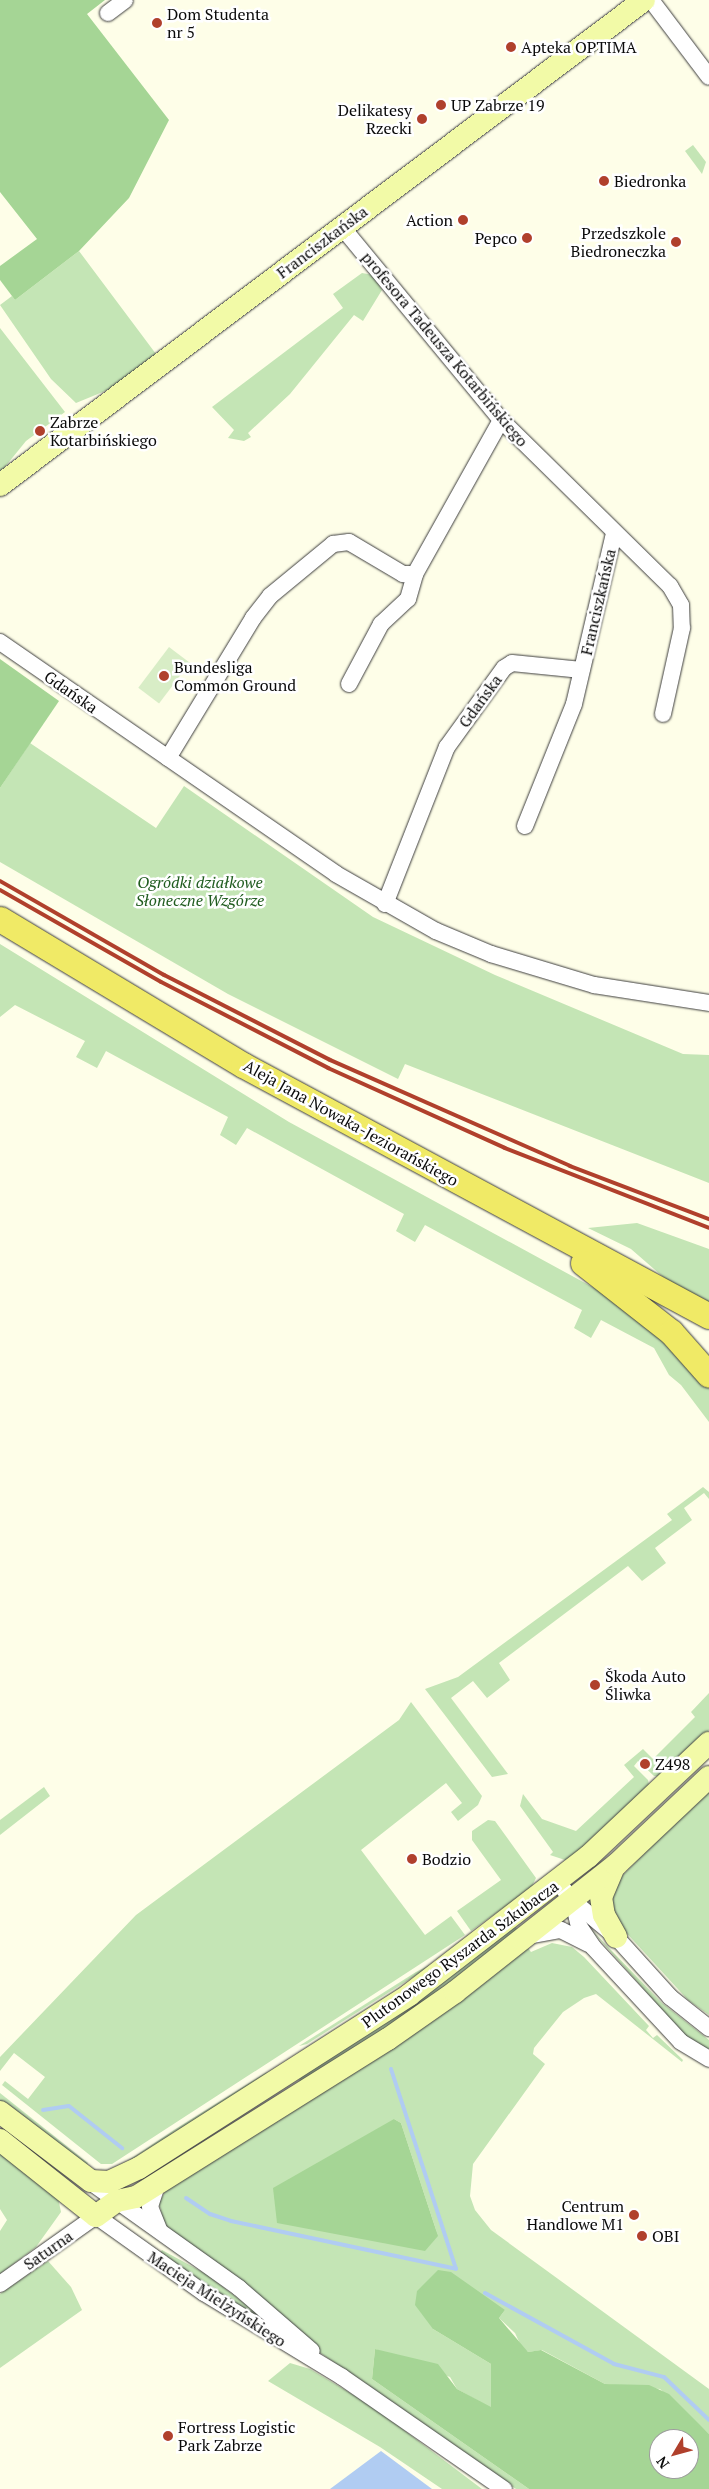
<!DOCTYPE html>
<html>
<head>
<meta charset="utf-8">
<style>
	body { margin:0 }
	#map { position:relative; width:709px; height:2489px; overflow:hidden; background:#fefee8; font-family:"PT Serif",serif }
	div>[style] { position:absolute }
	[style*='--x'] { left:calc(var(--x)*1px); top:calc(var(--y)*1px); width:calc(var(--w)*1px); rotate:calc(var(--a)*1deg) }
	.green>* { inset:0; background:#c4e5b5 }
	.forest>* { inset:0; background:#a5d595 }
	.pitch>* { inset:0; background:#d8edc6; transform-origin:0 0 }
	.water>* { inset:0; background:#b0ccf2 }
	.stream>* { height:4px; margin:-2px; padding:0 2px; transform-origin:2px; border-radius:2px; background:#b0ccf2 }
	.roads { filter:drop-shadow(0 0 1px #3d3d3d) drop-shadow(0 0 1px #3d3d3d) }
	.street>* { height:16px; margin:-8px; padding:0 8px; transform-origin:8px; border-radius:8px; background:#fff }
	.secondary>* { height:22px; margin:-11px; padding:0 11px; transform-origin:11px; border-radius:11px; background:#f2faa7 }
	.primary>* { height:25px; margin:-12.5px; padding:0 12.5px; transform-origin:12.5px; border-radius:12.5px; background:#f0ea66 }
	.rail>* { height:4px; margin:-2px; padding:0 2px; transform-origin:2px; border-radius:2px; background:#b0402c }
	.dots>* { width:14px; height:14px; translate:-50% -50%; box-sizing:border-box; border:2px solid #fff; border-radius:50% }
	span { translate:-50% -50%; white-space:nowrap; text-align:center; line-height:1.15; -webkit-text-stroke:5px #fff; paint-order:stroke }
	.poi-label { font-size:16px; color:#0a0a0a }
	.left { translate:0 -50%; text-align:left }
	.right { translate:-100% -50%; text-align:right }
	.street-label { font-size:16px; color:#0a0a0a }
	.park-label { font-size:16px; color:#205c1f; font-style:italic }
	.north { position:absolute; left:649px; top:2429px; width:50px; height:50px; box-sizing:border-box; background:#fff; border:1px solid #9d9d9d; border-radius:50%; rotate:233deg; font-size:14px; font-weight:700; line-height:20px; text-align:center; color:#0a0a0a }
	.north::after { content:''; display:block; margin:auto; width:18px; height:22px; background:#b0402c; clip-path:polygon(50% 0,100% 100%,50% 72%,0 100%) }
</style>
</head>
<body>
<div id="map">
	<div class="green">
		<div style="clip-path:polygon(693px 145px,706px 162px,702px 174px,685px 151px)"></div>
		<div style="clip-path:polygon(79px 251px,156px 354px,110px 389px,76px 403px,51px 379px,0 305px,12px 296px,15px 300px)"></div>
		<div style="clip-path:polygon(362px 273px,373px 275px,382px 290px,363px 321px,354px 315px,290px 394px,248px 433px,251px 437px,244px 441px,228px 438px,234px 430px,212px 407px,343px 308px,333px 294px)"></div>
		<div style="clip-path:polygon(0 328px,65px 412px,26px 441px,0 473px)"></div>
		<div style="clip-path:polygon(30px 743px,156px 828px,184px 786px,373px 917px,495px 975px,683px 1054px,709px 1055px,709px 1183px,405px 1064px,398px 1079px,228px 994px,0 862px,0 788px)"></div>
		<div style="clip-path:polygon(0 944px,289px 1122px,631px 1308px,709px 1385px,709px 1422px,681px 1385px,669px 1375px,654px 1348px,601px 1320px,591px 1338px,574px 1328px,582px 1310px,425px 1225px,415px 1242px,396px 1231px,404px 1214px,247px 1128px,236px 1145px,220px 1135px,228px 1117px,106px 1051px,97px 1068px,76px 1057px,85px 1041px,15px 1005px,0 1017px)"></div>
		<div style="clip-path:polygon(637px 1223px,709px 1249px,709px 1308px,677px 1289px,631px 1249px,588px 1228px)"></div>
		<div style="clip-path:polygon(703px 1487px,709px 1492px,709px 1499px,704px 1493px,684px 1508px,692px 1520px,655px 1548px,666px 1563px,642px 1581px,628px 1566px,499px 1663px,510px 1680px,487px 1698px,473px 1681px,451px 1698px,508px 1774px,492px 1777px,425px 1689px,458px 1677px,672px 1520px,667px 1514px)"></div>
		<div style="clip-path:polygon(709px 1693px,709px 1730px,680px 1760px,663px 1777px,654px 1776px,638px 1761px,634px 1766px,648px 1780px,650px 1789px,568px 1861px,550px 1855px,553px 1852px,520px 1806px,523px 1794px,542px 1819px,576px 1831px,634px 1777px,624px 1765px,643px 1749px,653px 1759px,695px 1717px,691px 1712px)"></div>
		<div style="clip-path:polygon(411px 1702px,482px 1796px,478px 1805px,458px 1821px,451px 1812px,462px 1803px,446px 1783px,361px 1850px,425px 1935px,451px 1916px,465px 1935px,112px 2164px,101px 2164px,2px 2085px,5px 2081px,28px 2099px,45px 2077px,14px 2053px,0 2071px,0 2057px,136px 1915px,399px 1720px)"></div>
		<div style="clip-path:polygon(44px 1787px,50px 1796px,0 1835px,0 1820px)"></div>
		<div style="clip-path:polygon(709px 1788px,709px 2015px,688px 2000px,621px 1927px,615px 1919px,611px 1887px)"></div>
		<div style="clip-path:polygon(488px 1820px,495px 1821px,536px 1878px,531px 1888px,471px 1931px,457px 1911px,501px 1880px,472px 1840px,472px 1831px)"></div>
		<div style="clip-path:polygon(586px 1924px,662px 2003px,709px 2040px,709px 2051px,686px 2037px)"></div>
		<div style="clip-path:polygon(515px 1926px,520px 1933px,402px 2019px,299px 2084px,300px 2074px)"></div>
		<div style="clip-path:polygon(evenodd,552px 1943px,572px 1947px,584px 1957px,649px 2026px,646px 2030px,653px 2038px,657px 2035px,683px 2060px,682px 2062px,596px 1994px,584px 1998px,563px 2012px,534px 2048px,533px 2054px,545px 2064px,473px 2164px,470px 2196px,475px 2210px,491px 2230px,709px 2389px,709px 2434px,660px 2389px,605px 2384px,542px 2350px,528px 2352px,522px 2348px,515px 2333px,499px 2318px,505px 2310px,433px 2329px,491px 2364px,491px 2408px,457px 2389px,450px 2377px,375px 2349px,372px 2379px,529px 2489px,516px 2489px,319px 2352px,171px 2232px,164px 2224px,159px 2203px,168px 2186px,528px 1948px,531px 1952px,552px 1943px,394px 2119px,401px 2123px,438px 2236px,394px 2119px)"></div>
		<div style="clip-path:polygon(440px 1960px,307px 2044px,299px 2046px,416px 1972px)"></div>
		<div style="clip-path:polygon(267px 2072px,265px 2076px,111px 2172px,174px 2130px)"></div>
		<div style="clip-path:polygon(0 2093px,88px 2163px,85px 2167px,0 2101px)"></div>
		<div style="clip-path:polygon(0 2148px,57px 2193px,61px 2212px,36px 2247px,0 2274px,0 2231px,7px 2220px,0 2209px)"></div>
		<div style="clip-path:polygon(162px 2250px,206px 2274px,260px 2315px,256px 2319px,160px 2253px)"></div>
		<div style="clip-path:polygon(48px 2261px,71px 2287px,82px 2310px,0 2368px,0 2294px)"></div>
		<div style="clip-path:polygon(290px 2363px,310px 2369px,372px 2406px,482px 2489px,442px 2489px,380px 2447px,268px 2381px)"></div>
	</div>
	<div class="forest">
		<div style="clip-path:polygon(0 0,105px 0,87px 14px,169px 120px,129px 198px,79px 251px,15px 300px,0 280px,0 266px,37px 239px,0 192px)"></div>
		<div style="clip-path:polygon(0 659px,59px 701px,0 788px)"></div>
		<div style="clip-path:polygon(394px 2119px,401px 2123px,438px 2236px,425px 2251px,277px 2223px,273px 2188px)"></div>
		<div style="clip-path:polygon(evenodd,438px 2270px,451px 2272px,505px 2310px,499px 2318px,528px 2352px,541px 2350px,605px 2384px,649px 2385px,669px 2394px,709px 2434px,709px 2489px,529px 2489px,372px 2379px,375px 2349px,438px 2364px,457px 2389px,491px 2407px,491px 2364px,433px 2329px,415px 2305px,417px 2291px,438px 2270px,659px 2439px,689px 2439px,689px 2469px,659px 2469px,659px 2439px)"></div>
	</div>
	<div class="pitch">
		<div style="left:169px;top:647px;width:26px;height:51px;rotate:37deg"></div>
	</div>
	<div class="water">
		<div style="clip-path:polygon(381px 2451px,432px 2489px,330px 2489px)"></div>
	</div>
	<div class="stream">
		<div style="--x:391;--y:2069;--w:210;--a:72"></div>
		<div style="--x:43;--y:2110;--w:26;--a:-9"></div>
		<div style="--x:69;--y:2106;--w:68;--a:38.4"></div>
		<div style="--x:186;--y:2198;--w:29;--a:34"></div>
		<div style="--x:210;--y:2214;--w:22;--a:18"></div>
		<div style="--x:231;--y:2221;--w:230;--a:12"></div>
		<div style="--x:485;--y:2293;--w:147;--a:28.8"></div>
		<div style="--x:614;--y:2364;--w:52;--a:14.6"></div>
		<div style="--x:664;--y:2377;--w:62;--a:43.7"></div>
	</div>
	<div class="roads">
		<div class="street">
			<div style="--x:651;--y:0;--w:96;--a:53"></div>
			<div style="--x:108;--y:13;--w:21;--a:-37"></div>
			<div style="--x:342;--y:227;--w:250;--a:50.5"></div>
			<div style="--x:501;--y:420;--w:237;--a:44.5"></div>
			<div style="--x:670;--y:586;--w:22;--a:60"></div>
			<div style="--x:681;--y:605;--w:23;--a:88"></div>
			<div style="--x:682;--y:628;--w:88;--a:102.5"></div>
			<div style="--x:0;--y:642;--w:408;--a:34.6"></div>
			<div style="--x:336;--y:874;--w:115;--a:29.7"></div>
			<div style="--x:436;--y:931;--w:60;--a:22.7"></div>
			<div style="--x:491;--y:954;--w:108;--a:16.8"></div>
			<div style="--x:594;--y:985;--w:116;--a:8.9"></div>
			<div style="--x:349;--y:684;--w:68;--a:-61.9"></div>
			<div style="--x:381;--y:624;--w:37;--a:-43"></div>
			<div style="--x:408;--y:599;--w:26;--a:-74"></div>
			<div style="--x:415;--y:574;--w:176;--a:-60.8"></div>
			<div style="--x:168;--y:758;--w:164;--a:-58.7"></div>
			<div style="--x:253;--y:618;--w:28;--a:-52"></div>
			<div style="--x:270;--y:596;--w:82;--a:-39.5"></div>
			<div style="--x:333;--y:544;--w:16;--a:-7"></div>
			<div style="--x:349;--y:542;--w:63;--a:30.7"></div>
			<div style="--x:403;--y:574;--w:12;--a:0"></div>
			<div style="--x:525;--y:826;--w:131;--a:-68.1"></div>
			<div style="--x:574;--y:704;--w:175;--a:-76.8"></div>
			<div style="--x:385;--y:904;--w:169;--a:-68.5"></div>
			<div style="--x:447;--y:747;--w:97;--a:-54.2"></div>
			<div style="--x:504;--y:668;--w:9;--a:-32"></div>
			<div style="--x:512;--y:663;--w:70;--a:5.7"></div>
			<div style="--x:558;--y:1882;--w:24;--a:52"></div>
			<div style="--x:573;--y:1901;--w:56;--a:39.9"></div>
			<div style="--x:616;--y:1937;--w:81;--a:48"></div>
			<div style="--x:670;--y:1997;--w:50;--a:38.5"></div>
			<div style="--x:573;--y:1901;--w:26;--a:77"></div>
			<div style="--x:579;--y:1926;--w:25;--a:56"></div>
			<div style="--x:593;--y:1947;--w:129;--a:47.2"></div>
			<div style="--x:681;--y:2042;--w:33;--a:31"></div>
			<div style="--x:532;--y:1935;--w:29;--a:-10"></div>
			<div style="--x:561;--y:1930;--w:30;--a:27"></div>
			<div style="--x:89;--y:2181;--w:184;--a:35.5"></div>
			<div style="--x:239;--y:2288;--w:96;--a:40.8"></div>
			<div style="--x:158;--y:2182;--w:26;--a:108"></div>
			<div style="--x:150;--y:2207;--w:24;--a:68"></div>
			<div style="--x:0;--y:2284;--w:118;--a:-35.3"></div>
			<div style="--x:96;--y:2216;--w:133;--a:35.5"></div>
			<div style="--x:204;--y:2293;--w:162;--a:31.3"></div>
			<div style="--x:342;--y:2377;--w:197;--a:34.7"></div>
		</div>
		<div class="secondary">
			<div style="--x:0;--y:485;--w:806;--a:-36.98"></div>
			<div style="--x:613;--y:1869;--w:30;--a:113"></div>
			<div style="--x:601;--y:1897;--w:18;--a:81"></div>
			<div style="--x:604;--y:1915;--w:25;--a:61"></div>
			<div style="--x:0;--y:2112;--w:114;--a:37.2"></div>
			<div style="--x:91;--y:2181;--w:18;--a:3"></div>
			<div style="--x:109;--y:2182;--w:33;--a:-25"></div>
			<div style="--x:139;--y:2168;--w:321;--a:-32.6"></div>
			<div style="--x:409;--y:1995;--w:227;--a:-37.7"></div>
			<div style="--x:589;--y:1856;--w:165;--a:-43.3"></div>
			<div style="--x:0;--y:2140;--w:122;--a:38.4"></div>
			<div style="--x:96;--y:2216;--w:26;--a:-36"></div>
			<div style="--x:117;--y:2201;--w:19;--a:-12"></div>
			<div style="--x:136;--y:2197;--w:297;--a:-32.1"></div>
			<div style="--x:388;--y:2039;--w:82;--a:-35"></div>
			<div style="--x:455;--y:1992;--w:205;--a:-38.3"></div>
			<div style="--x:616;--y:1865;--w:128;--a:-43.4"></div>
		</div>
		<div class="primary">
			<div style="--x:0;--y:919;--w:283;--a:31"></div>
			<div style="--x:243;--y:1065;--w:529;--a:28.31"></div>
			<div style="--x:583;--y:1263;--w:112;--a:38.1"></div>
			<div style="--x:671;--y:1332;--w:57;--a:48.5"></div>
		</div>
	</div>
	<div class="rail">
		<div style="--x:0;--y:881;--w:189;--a:29.8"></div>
		<div style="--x:164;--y:975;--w:186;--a:27.1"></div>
		<div style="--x:330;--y:1060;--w:262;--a:23.8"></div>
		<div style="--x:570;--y:1166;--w:149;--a:20.9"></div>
		<div style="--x:0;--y:890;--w:185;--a:29.7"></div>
		<div style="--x:161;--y:982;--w:188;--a:27.2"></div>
		<div style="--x:328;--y:1068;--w:194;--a:24.3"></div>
		<div style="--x:505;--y:1148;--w:219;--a:21.4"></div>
	</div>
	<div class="dots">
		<div style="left:157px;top:23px;background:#b0402c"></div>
		<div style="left:511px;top:47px;background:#b0402c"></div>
		<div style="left:441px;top:105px;background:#b0402c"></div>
		<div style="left:422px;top:119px;background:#b0402c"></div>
		<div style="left:604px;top:181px;background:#b0402c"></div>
		<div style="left:463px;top:220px;background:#b0402c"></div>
		<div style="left:527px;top:238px;background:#b0402c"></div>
		<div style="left:676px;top:242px;background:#b0402c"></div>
		<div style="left:40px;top:431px;background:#b0402c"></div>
		<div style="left:164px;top:676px;background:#b0402c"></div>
		<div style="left:595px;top:1685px;background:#b0402c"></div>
		<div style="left:645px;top:1764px;background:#b0402c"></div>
		<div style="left:412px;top:1859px;background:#b0402c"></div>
		<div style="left:634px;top:2215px;background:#b0402c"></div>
		<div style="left:642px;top:2236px;background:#b0402c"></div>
		<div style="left:168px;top:2436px;background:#b0402c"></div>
	</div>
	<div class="poi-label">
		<span class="left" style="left:167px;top:23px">Dom Studenta<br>nr 5</span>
		<span class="left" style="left:521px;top:47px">Apteka OPTIMA</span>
		<span class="left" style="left:451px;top:105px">UP Zabrze 19</span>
		<span class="right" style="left:412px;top:119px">Delikatesy<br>Rzecki</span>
		<span class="left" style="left:614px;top:181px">Biedronka</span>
		<span class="right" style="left:453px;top:220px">Action</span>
		<span class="right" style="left:666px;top:242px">Przedszkole<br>Biedroneczka</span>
		<span class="right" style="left:517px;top:238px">Pepco</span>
		<span class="left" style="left:50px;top:431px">Zabrze<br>Kotarbińskiego</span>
		<span class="left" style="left:174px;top:676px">Bundesliga<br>Common Ground</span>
		<span class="left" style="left:605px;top:1685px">Škoda Auto<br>Śliwka</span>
		<span class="left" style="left:655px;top:1764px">Z498</span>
		<span class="left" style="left:422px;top:1859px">Bodzio</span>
		<span class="right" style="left:624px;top:2215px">Centrum<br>Handlowe M1</span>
		<span class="left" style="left:652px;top:2236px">OBI</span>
		<span class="left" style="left:178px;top:2436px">Fortress Logistic<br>Park Zabrze</span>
	</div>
	<div class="street-label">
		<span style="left:322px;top:242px;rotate:-37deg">Franciszkańska</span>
		<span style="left:445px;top:349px;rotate:50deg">profesora Tadeusza Kotarbińskiego</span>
		<span style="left:598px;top:602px;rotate:-77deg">Franciszkańska</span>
		<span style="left:71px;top:692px;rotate:35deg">Gdańska</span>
		<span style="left:480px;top:701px;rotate:-54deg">Gdańska</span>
		<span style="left:351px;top:1123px;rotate:29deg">Aleja Jana Nowaka-Jeziorańskiego</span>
		<span style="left:460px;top:1954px;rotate:-36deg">Plutonowego Ryszarda Szkubacza</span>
		<span style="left:48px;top:2250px;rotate:-35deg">Saturna</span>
		<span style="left:217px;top:2299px;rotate:33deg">Macieja Mielżyńskiego</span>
	</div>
	<div class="park-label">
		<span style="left:200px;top:891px">Ogródki działkowe<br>Słoneczne Wzgórze</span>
	</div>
	<div class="north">N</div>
</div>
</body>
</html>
